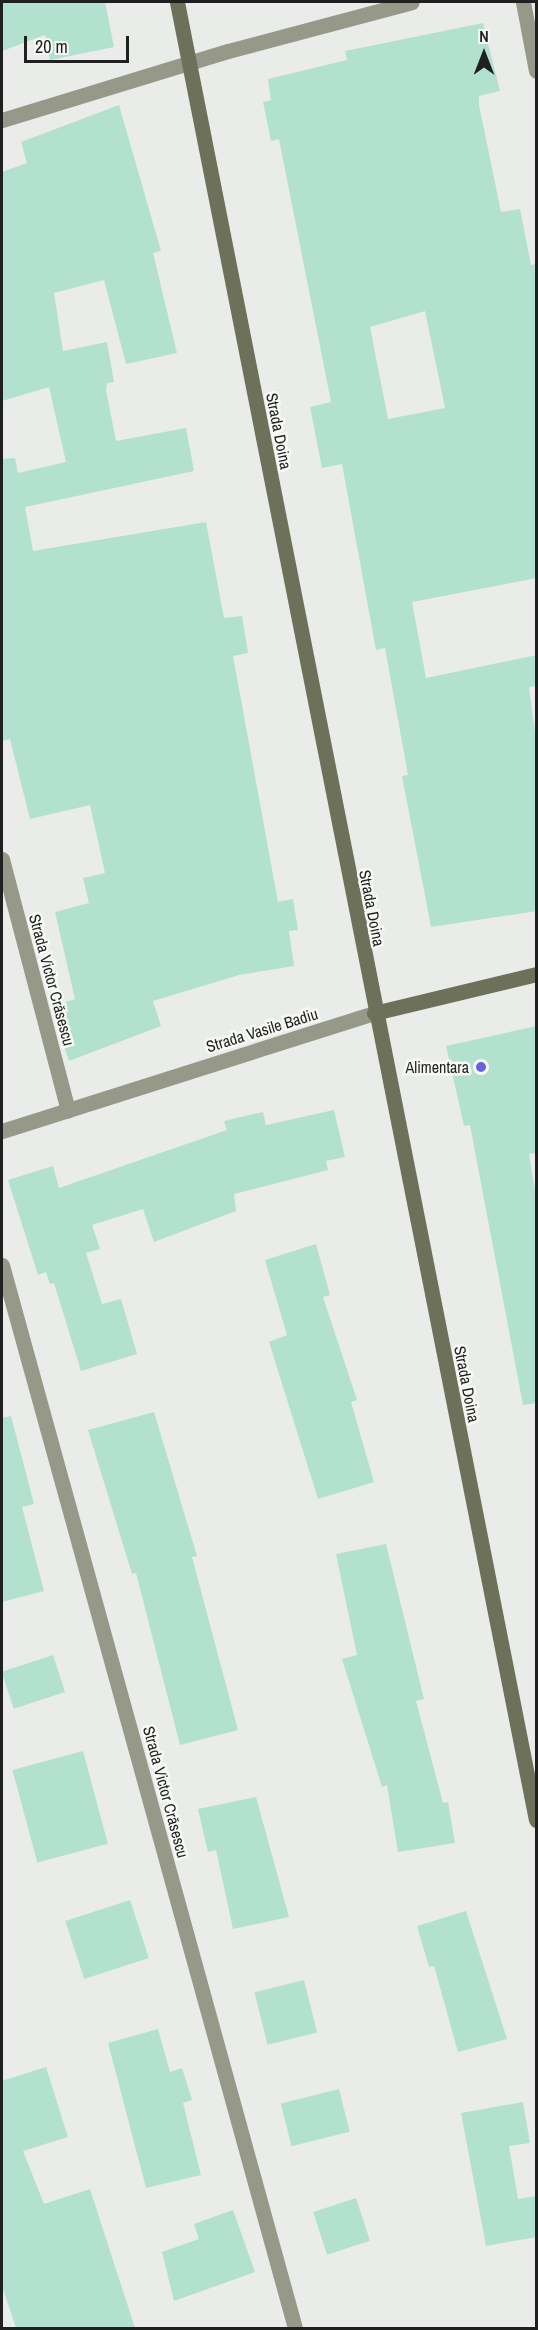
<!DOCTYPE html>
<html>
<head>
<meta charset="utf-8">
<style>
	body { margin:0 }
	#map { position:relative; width:538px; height:2330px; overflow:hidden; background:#e9ece9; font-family:"Archivo Narrow",sans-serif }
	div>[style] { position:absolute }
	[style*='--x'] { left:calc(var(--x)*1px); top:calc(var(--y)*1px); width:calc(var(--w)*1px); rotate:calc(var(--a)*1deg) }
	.building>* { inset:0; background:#b3e1d0; transform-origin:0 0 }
	.street>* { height:15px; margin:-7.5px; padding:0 7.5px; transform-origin:7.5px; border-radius:7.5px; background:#969988 }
	.secondary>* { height:15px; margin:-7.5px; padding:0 7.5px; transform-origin:7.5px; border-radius:7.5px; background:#6d7159 }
	.dots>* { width:16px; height:16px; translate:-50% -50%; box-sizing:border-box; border:3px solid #f7f9f6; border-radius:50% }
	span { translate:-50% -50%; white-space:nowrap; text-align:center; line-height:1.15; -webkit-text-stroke:5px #f7f9f6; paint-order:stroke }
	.street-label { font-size:16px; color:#1f201f }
	.poi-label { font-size:16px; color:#1f201f }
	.right { translate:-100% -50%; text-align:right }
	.frame { position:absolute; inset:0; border:3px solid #1f201f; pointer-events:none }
	.north { position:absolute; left:454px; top:24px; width:60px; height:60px; -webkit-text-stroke:4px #f7f9f6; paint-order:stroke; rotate:0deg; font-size:16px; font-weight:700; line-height:24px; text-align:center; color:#1f201f }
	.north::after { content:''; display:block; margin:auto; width:21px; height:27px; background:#1f201f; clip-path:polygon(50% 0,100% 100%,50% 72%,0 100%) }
	.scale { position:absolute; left:24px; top:36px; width:105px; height:27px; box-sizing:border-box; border:3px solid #1f201f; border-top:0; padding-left:8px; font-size:18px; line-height:21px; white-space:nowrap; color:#1f201f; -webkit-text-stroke:4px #f7f9f6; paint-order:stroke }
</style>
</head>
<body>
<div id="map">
	<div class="building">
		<div style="clip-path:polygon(2px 2px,105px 2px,114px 47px,50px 60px,45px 35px,2px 51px)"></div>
		<div style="clip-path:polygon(evenodd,483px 23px,500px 91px,479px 96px,479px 105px,501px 212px,520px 209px,531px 265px,537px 264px,537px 578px,412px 602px,426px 678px,537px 655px,537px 686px,529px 687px,537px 747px,537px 911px,431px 927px,402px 776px,408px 775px,385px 648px,376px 650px,342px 464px,322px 468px,310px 407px,331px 402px,279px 139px,271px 141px,263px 102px,271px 100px,268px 79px,347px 60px,345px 51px,483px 23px,425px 311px,445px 408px,388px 419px,370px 327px,425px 311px)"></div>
		<div style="clip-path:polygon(119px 105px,161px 251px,153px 253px,177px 353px,126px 364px,104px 280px,54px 293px,63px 351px,107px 342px,114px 382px,107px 383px,106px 390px,116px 441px,186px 428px,194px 471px,25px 507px,33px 551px,206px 522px,224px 618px,242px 616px,248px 653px,233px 656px,278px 902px,293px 899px,298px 930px,289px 931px,294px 966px,239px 975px,153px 1001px,161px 1026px,69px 1061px,51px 1007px,75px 999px,55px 912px,89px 903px,83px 878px,105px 873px,90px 805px,30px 819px,10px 739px,2px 741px,2px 459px,15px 458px,18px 473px,66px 462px,49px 387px,2px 401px,2px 172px,27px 163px,21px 142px)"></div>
		<div style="clip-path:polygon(537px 1026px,537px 1153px,529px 1154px,537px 1202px,537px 1403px,523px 1405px,470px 1125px,464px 1126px,446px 1046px)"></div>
		<div style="clip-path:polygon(334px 1110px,345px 1157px,326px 1161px,328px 1170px,234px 1194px,236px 1211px,154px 1242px,143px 1209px,92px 1225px,100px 1249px,86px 1253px,102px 1304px,121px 1299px,137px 1354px,81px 1371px,54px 1283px,50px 1284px,46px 1272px,38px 1275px,8px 1180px,53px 1166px,59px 1188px,227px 1130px,224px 1121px,263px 1112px,266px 1125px)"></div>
		<div style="clip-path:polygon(316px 1244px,330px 1295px,323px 1297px,357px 1400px,351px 1402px,374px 1482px,318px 1499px,269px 1342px,287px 1335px,265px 1260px)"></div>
		<div style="clip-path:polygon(154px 1412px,197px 1556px,192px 1557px,238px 1730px,180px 1745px,136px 1573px,132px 1574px,88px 1430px)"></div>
		<div style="clip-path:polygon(11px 1416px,34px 1504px,22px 1507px,44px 1591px,2px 1602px,2px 1418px)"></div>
		<div style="clip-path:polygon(386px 1544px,424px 1699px,416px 1701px,443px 1803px,448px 1802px,455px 1843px,398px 1852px,387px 1785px,382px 1787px,342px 1659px,357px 1655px,336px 1554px)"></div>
		<div style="left:53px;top:1655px;width:39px;height:54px;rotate:72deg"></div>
		<div style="left:83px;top:1751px;width:96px;height:73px;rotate:75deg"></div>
		<div style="clip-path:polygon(256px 1797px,289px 1917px,233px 1929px,216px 1850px,208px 1852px,198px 1809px)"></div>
		<div style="left:130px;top:1900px;width:61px;height:68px;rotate:72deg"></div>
		<div style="clip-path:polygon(466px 1911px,507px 2039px,458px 2052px,434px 1966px,429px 1967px,417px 1926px)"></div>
		<div style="left:304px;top:1980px;width:54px;height:51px;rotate:76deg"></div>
		<div style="clip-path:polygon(158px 2029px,170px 2072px,182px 2068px,192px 2100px,183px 2103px,201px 2175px,146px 2188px,108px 2043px)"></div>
		<div style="clip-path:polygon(46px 2067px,68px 2137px,23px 2151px,44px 2204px,90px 2189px,135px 2328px,16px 2328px,2px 2286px,2px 2081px)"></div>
		<div style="left:339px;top:2089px;width:44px;height:60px;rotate:76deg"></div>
		<div style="clip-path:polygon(523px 2102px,530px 2143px,509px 2146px,518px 2199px,537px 2196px,537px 2237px,486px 2246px,461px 2113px)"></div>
		<div style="left:356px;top:2198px;width:45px;height:45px;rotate:72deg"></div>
		<div style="clip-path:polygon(233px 2210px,255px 2272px,174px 2301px,162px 2252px,199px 2239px,194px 2224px)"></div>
	</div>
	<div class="street">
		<div style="--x:523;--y:2;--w:70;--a:79.3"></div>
		<div style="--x:2;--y:120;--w:236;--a:-17"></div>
		<div style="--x:228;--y:51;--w:190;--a:-14.9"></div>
		<div style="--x:2;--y:859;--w:260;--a:75.3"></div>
		<div style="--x:2;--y:1131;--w:390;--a:-17.6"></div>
		<div style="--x:2;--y:1265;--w:1103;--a:74.59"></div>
	</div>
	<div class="secondary">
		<div style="--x:177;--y:2;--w:1853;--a:78.83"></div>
		<div style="--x:374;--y:1013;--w:167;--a:-13.5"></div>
	</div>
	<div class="dots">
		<div style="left:481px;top:1067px;background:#6964dd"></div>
	</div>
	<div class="street-label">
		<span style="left:279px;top:431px;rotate:79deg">Strada Doina</span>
		<span style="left:372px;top:908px;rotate:79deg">Strada Doina</span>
		<span style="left:52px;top:980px;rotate:75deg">Strada Victor Crăsescu</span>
		<span style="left:262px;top:1030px;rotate:-17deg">Strada Vasile Badiu</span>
		<span style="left:467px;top:1384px;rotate:79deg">Strada Doina</span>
		<span style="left:166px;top:1792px;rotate:75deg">Strada Victor Crăsescu</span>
	</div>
	<div class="poi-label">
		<span class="right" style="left:469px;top:1067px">Alimentara</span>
	</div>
	<div class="frame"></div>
	<div class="north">N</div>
	<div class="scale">20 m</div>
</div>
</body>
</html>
